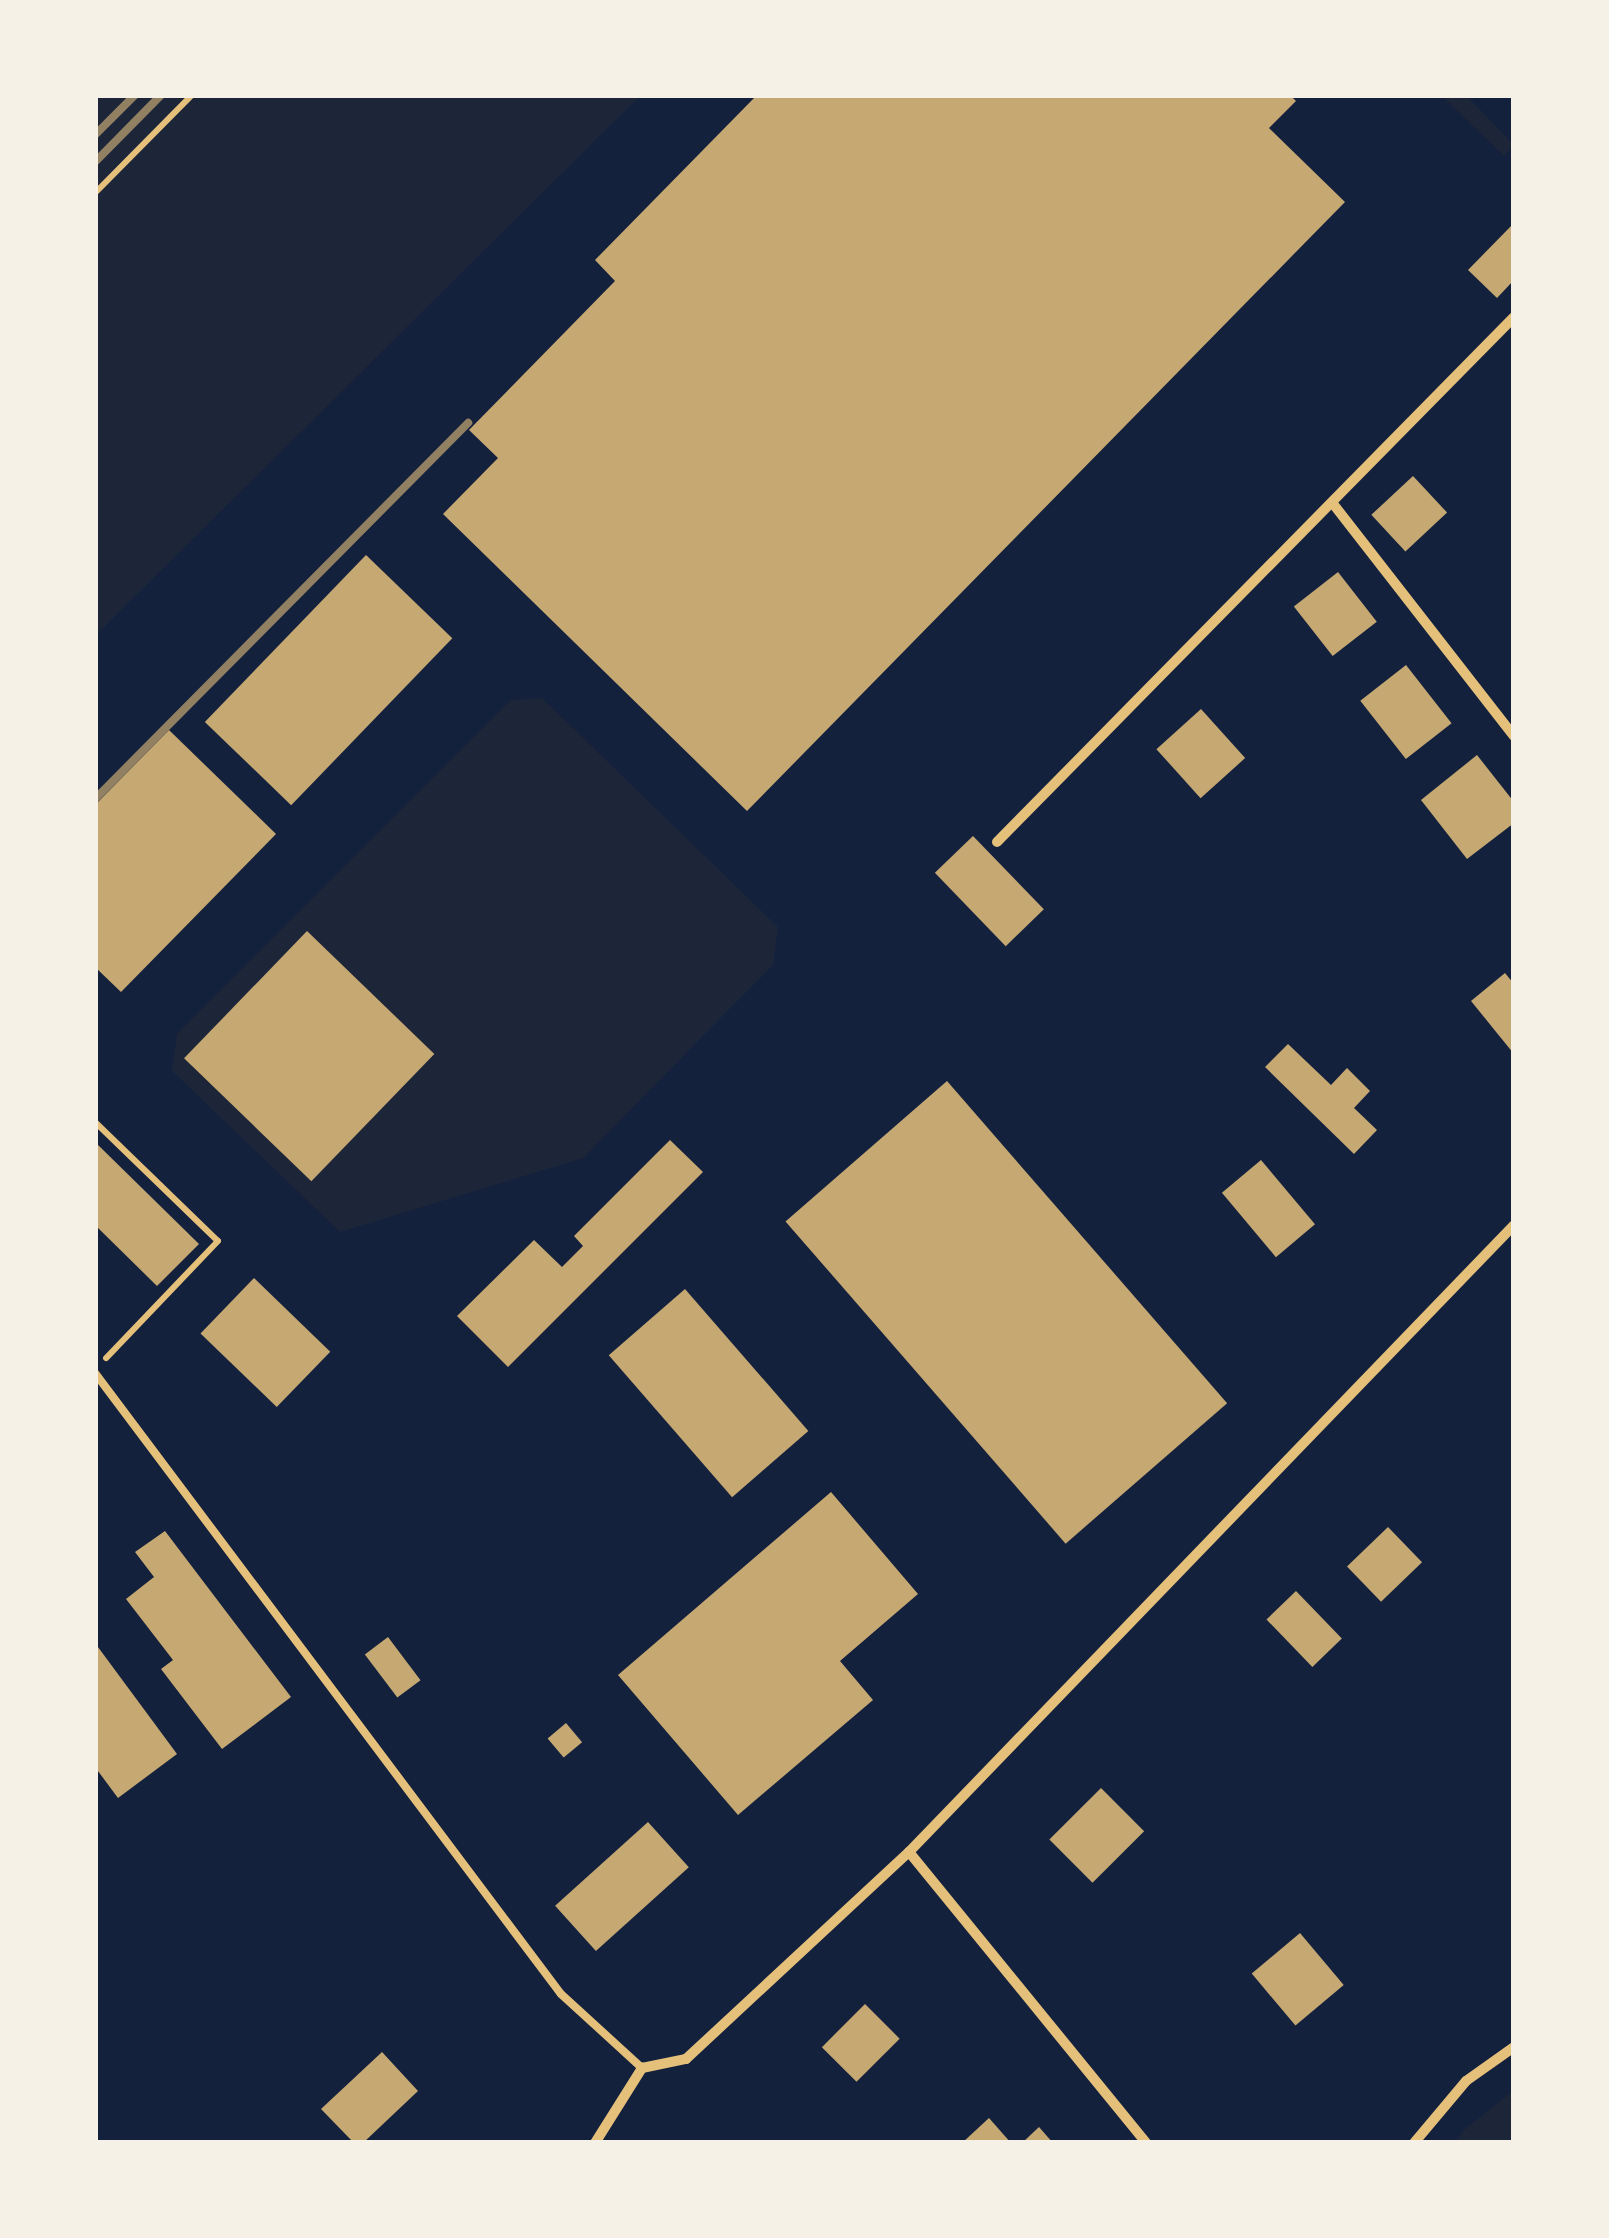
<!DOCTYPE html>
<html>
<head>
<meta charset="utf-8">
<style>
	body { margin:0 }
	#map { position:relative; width:1609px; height:2238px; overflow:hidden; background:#14213d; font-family:"Fira Sans Condensed",sans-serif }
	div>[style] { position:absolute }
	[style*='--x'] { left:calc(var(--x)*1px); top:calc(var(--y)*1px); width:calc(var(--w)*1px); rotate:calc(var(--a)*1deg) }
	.green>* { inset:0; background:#1d2539 }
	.building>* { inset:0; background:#c6a872; transform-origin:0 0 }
	.path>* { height:6px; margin:-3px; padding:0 3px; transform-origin:3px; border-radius:3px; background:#e5c07b }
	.service>* { height:8px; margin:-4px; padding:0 4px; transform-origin:4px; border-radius:4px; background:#e5c07b }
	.minor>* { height:10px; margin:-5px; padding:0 5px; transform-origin:5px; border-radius:5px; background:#e5c07b }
	.rail>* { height:8px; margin:-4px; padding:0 4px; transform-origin:4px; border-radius:4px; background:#918062 }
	span { translate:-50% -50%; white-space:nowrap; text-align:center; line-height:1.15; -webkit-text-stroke:8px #f6f1e7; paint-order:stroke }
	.frame { position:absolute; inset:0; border:98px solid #f6f1e7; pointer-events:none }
</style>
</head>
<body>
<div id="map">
	<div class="green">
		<div style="clip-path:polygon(95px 95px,641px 95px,95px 636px)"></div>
		<div style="clip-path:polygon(1441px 95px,1466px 95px,1514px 145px,1504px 156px)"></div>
		<div style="clip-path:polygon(542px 698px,778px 927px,773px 965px,583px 1158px,340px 1232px,172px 1071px,177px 1034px,511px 700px)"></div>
		<div style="clip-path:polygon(1514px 2090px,1514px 2143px,1455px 2143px,1464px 2130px)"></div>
	</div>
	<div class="building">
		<div style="clip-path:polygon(757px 95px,1290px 95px,1296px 101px,1269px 128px,1345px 202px,747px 811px,443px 514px,498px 458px,469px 430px,615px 281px,595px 260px)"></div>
		<div style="clip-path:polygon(1514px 223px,1514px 280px,1497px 298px,1468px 270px)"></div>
		<div style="left:1413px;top:476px;width:50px;height:57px;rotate:47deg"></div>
		<div style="left:366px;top:555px;width:120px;height:232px;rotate:44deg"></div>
		<div style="left:1338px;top:572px;width:63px;height:56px;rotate:52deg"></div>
		<div style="left:1406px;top:665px;width:74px;height:58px;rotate:52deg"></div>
		<div style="left:1201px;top:709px;width:66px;height:60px;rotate:48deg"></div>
		<div style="clip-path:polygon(169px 730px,276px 834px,121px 992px,95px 967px,95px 805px)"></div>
		<div style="clip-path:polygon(1477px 755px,1514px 802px,1514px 823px,1467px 859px,1421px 800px)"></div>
		<div style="left:973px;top:836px;width:102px;height:53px;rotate:46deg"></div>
		<div style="left:307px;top:931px;width:177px;height:177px;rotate:44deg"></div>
		<div style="clip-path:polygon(1505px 973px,1514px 984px,1514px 1054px,1471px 1001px)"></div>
		<div style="clip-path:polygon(1288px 1044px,1331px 1085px,1347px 1068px,1370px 1091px,1354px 1108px,1377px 1130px,1354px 1154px,1265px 1067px)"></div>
		<div style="left:947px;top:1081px;width:427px;height:214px;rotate:49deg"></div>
		<div style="clip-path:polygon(670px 1140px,703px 1172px,508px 1367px,457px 1316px,534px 1240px,562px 1267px,583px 1246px,574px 1236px)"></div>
		<div style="clip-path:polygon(95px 1142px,199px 1244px,157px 1286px,95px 1225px)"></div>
		<div style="left:1261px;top:1160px;width:84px;height:51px;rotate:50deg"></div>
		<div style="left:254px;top:1278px;width:106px;height:77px;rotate:44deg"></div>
		<div style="left:685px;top:1289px;width:188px;height:101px;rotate:49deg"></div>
		<div style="clip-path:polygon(831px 1492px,918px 1594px,840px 1661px,873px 1700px,738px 1815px,618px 1675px)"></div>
		<div style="left:1388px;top:1527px;width:49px;height:57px;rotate:46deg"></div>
		<div style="clip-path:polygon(165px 1531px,291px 1697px,222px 1749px,161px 1669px,173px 1660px,126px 1599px,154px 1577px,135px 1552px)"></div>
		<div style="left:1296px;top:1591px;width:66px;height:41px;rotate:46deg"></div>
		<div style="left:388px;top:1637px;width:54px;height:29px;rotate:53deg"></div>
		<div style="clip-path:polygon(95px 1643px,177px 1754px,118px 1798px,95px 1767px)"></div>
		<div style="left:566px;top:1723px;width:25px;height:24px;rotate:50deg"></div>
		<div style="left:1101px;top:1788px;width:61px;height:73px;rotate:45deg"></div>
		<div style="left:648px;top:1822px;width:61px;height:125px;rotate:48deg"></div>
		<div style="left:1300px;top:1933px;width:68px;height:63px;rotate:50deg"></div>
		<div style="left:865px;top:2004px;width:49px;height:61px;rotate:45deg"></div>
		<div style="clip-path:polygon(382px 2052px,418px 2091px,363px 2143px,354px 2143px,321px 2109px)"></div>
		<div style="clip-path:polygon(989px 2118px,1011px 2143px,962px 2143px)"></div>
		<div style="clip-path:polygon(1039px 2127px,1053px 2143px,1022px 2143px)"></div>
	</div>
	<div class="path">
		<div style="--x:95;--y:193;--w:138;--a:-45.3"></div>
		<div style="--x:95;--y:1122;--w:171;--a:44.1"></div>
		<div style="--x:218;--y:1241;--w:162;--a:133.7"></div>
	</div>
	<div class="service">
		<div style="--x:95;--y:1373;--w:776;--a:53.12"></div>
		<div style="--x:561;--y:1994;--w:110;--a:42.4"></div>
	</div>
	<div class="minor">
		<div style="--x:1334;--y:505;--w:293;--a:52.1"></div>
		<div style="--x:997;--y:842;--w:737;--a:-45.44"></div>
		<div style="--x:909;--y:1852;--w:375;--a:50.8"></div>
		<div style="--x:595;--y:2143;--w:89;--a:-57.9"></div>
		<div style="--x:642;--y:2068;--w:45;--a:-11.6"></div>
		<div style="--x:686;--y:2059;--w:304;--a:-42.9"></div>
		<div style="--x:909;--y:1852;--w:871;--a:-46.02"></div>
		<div style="--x:1414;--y:2143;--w:81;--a:-50"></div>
		<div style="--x:1466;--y:2081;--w:59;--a:-35.3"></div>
	</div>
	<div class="rail">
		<div style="--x:95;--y:135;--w:57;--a:-45"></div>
		<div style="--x:95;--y:162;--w:94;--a:-45.4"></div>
		<div style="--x:95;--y:799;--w:530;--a:-45.23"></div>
	</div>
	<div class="frame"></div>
</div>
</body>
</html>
